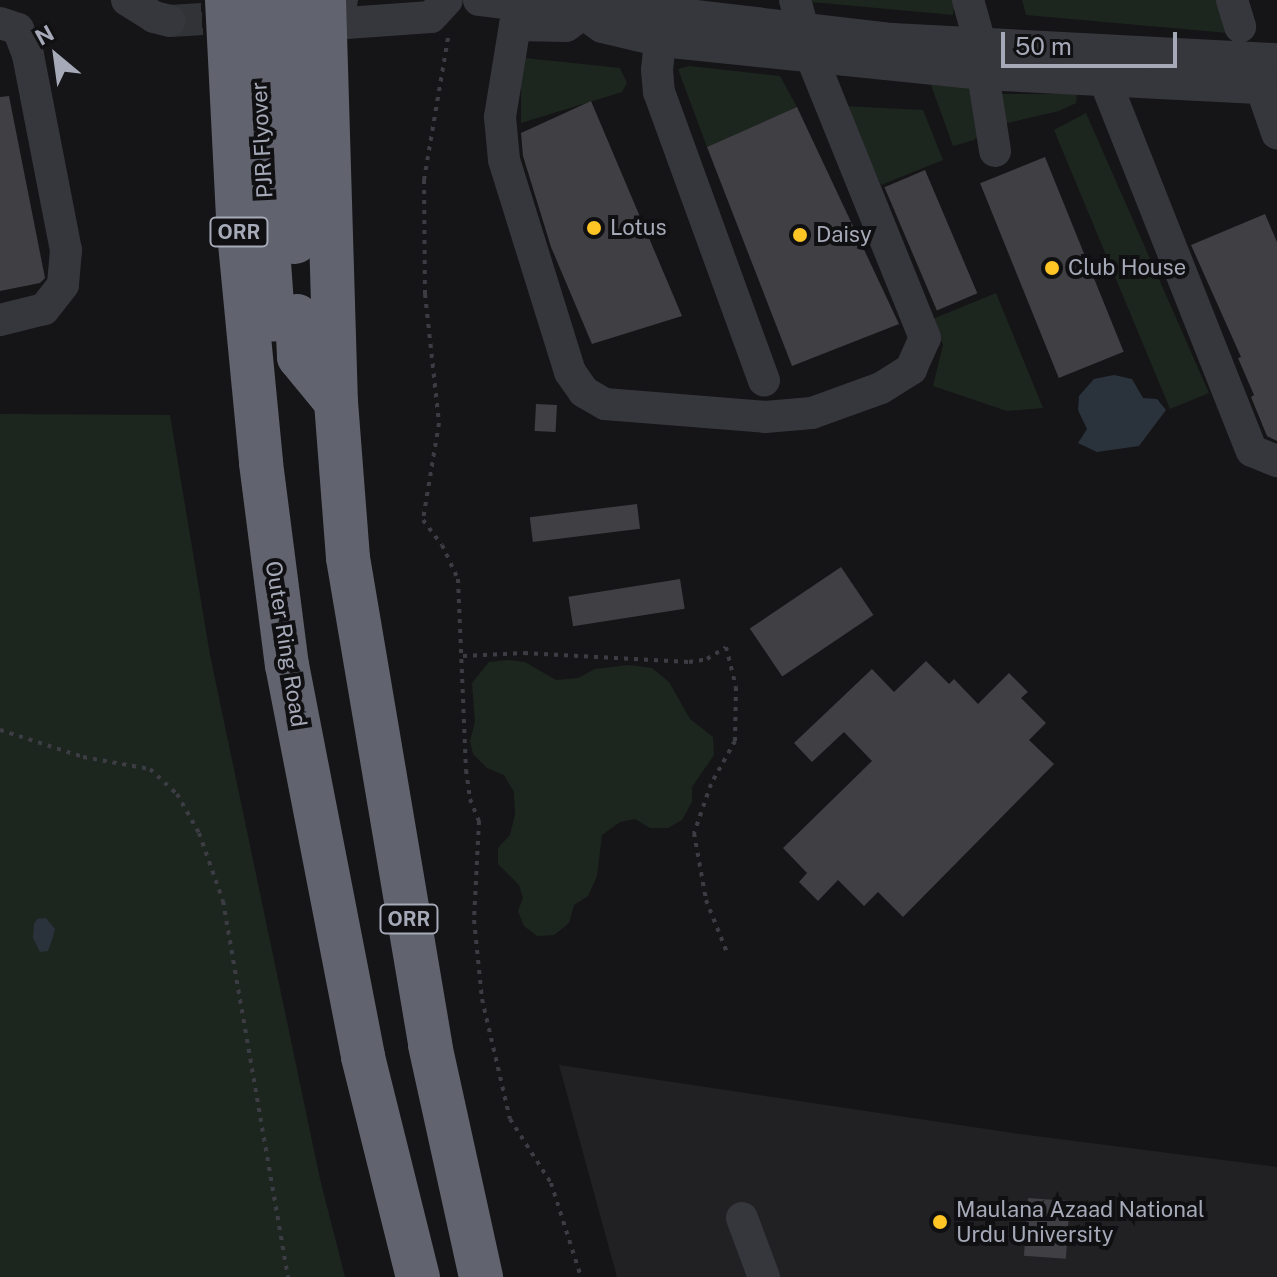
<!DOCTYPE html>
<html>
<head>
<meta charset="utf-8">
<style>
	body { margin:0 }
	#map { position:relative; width:1277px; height:1277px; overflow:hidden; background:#151517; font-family:"Public Sans",sans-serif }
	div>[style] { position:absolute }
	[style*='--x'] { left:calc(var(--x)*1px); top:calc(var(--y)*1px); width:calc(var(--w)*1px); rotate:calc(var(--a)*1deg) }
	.built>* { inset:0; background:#212124 }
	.green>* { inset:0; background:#1d261e }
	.water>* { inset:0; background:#2a333c }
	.building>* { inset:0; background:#3f3f44; transform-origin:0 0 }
	.minor-tunnel>* { height:32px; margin-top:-16px; transform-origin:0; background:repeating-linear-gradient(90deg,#323337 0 32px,transparent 0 48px) }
	.path>* { height:4px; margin-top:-2px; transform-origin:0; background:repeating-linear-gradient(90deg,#3c3d44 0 4px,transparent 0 10px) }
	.minor>* { height:32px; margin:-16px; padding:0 16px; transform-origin:16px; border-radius:16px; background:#36363d }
	.highway>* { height:44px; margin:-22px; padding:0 22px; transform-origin:22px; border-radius:22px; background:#61646e }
	.highway-bridge>* { height:44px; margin:-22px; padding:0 22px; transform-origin:22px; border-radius:22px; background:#61646e }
	.dots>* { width:22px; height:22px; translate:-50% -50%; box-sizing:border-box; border:4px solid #101012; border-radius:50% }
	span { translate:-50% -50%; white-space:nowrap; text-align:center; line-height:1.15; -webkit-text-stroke:8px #101012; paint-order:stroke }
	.shield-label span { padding:2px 6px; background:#101012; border:2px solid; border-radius:6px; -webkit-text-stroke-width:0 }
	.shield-label { font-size:20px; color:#a6aab8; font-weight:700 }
	.street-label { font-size:22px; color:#a6aab8 }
	.poi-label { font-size:22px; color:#a6aab8 }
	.left { translate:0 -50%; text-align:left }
	.north { position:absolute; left:16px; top:16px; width:80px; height:80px; -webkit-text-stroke:6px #101012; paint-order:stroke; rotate:331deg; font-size:22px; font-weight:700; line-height:32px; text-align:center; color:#a6aab8 }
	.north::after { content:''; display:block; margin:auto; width:28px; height:36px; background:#a6aab8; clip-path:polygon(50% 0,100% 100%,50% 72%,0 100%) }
	.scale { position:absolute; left:1001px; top:32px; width:176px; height:36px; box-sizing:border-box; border:4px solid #a6aab8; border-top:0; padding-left:10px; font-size:24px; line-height:28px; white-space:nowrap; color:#a6aab8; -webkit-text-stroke:6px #101012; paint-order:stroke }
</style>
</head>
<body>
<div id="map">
	<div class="built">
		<div style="clip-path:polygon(559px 1065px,1013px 1133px,1277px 1167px,1277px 1277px,617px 1277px)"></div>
	</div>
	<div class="green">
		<div style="clip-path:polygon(789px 0,952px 0,954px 6px,953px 15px)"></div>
		<div style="clip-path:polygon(1022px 0,1218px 0,1228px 33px,1026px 15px)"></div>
		<div style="clip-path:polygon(525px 58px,620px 68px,627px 83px,622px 92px,521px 123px,521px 66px)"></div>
		<div style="clip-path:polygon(689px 66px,780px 76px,797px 107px,707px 147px,678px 69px)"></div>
		<div style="clip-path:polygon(931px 85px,977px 88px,983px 131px,974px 140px,953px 146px)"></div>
		<div style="clip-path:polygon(991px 94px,1077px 94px,1076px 103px,1059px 111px,999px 125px)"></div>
		<div style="clip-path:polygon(845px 106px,923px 110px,943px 160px,881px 185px)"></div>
		<div style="clip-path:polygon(1086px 113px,1209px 393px,1170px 409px,1054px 130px)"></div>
		<div style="clip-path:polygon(996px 293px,1043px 408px,1007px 411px,933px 386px,943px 345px,933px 319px)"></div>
		<div style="clip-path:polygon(0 414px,170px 415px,210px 655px,320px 1179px,345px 1277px,0 1277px)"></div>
		<div style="clip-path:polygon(508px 660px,525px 662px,556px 680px,578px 678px,595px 669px,629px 665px,652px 668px,669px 682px,690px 719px,713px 737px,714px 755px,692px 787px,692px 802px,682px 820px,668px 828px,650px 828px,635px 819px,620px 822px,602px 835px,597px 876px,588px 896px,574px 905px,569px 923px,554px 935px,537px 936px,524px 926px,518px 911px,523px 898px,519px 885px,498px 864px,498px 848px,510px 835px,515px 814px,514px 792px,504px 775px,487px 768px,473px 754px,470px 741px,475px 722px,472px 683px,489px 662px)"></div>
	</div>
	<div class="water">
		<div style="clip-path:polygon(1114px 375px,1132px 379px,1143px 398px,1157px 399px,1166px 410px,1139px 446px,1097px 452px,1078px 443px,1087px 429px,1078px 410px,1079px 396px,1094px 379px)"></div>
		<div style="clip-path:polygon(46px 918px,55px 929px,53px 937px,48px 951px,40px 952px,33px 938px,34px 924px,37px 919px)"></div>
	</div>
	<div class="building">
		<div style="clip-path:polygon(9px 96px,45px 278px,40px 283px,0 291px,0 97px)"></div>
		<div style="clip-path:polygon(591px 101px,682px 316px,592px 344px,551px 247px,523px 156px,521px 133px)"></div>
		<div style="clip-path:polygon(797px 107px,899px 324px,792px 366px,707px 147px)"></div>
		<div style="left:1045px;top:157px;width:210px;height:70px;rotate:68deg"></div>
		<div style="left:925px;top:170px;width:134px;height:44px;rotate:67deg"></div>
		<div style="clip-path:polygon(1265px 214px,1277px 242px,1277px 441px,1267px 436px,1251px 397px,1254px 395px,1238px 358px,1241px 357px,1191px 245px)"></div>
		<div style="left:536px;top:404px;width:21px;height:27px;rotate:3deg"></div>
		<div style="left:637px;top:504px;width:25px;height:108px;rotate:83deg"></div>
		<div style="left:841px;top:567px;width:58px;height:110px;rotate:56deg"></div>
		<div style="left:680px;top:579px;width:30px;height:113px;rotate:81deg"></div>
		<div style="clip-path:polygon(926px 661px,949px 684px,954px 679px,978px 704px,1009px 673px,1028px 692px,1021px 698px,1046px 723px,1029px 740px,1054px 764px,903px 917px,878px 892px,864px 906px,838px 880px,818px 901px,799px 882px,807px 873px,783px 848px,872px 761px,844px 732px,812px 762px,794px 743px,872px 669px,894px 692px)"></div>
		<div style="left:1028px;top:1198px;width:42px;height:58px;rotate:4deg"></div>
	</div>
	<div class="minor-tunnel">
		<div style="--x:170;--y:21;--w:81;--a:-3.5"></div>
	</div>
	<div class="path">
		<div style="--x:448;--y:38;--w:144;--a:99.6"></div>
		<div style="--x:424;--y:180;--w:114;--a:89.5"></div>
		<div style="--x:425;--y:294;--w:130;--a:83.8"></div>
		<div style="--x:439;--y:423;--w:98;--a:99.4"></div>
		<div style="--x:423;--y:520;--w:31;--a:53"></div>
		<div style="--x:442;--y:545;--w:38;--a:65"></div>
		<div style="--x:458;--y:579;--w:191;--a:87.6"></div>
		<div style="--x:466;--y:770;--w:29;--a:82"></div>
		<div style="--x:470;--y:799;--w:24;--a:68"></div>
		<div style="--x:479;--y:821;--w:99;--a:92.9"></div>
		<div style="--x:474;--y:920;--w:79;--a:84.2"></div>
		<div style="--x:482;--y:999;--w:123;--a:76.9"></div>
		<div style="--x:510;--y:1119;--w:76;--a:57.4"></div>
		<div style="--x:551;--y:1183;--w:99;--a:72.3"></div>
		<div style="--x:463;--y:656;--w:61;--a:-2.8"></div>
		<div style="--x:524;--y:653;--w:165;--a:3.1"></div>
		<div style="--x:689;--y:662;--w:18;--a:-9"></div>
		<div style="--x:707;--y:659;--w:22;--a:-32"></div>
		<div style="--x:726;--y:647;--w:41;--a:76"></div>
		<div style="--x:736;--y:687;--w:54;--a:91.1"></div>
		<div style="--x:735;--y:741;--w:49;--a:119.2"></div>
		<div style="--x:711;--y:784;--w:52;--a:109.1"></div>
		<div style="--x:694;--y:833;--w:68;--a:79.8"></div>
		<div style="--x:706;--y:900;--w:59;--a:68.2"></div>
		<div style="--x:0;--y:730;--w:87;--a:18"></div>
		<div style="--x:83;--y:757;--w:68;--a:10.2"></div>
		<div style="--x:150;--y:769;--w:37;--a:43"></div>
		<div style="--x:177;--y:794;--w:45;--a:60.6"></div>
		<div style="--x:199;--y:833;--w:72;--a:70.6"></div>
		<div style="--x:223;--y:901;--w:382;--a:80.2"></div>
	</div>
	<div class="minor">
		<div style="--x:127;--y:0;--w:32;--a:32"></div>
		<div style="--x:154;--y:17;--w:16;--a:14"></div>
		<div style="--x:342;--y:0;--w:14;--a:124"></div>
		<div style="--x:334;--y:12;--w:16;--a:43"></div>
		<div style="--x:346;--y:23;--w:85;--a:-4"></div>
		<div style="--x:431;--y:17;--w:23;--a:-47"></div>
		<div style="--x:479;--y:0;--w:104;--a:7.2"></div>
		<div style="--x:582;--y:13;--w:24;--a:35"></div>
		<div style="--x:602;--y:27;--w:62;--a:13.1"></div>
		<div style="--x:662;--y:41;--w:323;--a:5.9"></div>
		<div style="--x:983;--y:74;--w:294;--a:2.9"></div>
		<div style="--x:602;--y:0;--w:44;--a:144.2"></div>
		<div style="--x:566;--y:26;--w:51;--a:-178.9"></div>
		<div style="--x:515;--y:25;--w:93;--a:99.3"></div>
		<div style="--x:500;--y:117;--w:43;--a:84.7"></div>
		<div style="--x:504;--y:160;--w:222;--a:72.7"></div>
		<div style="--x:570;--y:372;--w:24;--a:55"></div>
		<div style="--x:584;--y:392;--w:24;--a:30"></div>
		<div style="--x:605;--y:404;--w:161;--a:4.6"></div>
		<div style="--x:765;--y:417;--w:47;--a:-4.9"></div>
		<div style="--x:812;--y:413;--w:73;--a:-19.9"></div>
		<div style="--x:881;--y:388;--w:36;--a:-32"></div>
		<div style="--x:911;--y:369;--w:34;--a:-66"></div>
		<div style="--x:925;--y:338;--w:306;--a:-112"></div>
		<div style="--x:810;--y:54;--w:56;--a:-105.5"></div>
		<div style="--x:608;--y:0;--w:55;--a:12.5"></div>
		<div style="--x:662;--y:12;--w:232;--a:6.7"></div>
		<div style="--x:892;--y:39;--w:386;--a:3"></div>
		<div style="--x:968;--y:0;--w:45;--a:74.4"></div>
		<div style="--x:1232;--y:0;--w:28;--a:73"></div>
		<div style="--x:662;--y:22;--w:48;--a:95.9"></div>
		<div style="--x:657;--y:70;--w:22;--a:85"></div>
		<div style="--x:659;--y:92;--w:307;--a:70"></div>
		<div style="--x:0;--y:23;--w:19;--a:18"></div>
		<div style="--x:18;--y:29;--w:28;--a:69"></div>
		<div style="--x:28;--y:55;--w:199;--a:79"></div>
		<div style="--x:66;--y:250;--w:35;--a:95"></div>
		<div style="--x:63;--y:285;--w:31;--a:128"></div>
		<div style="--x:44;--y:309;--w:45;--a:166"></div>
		<div style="--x:1098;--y:63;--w:417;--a:68.4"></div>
		<div style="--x:1252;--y:451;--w:27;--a:22"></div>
		<div style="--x:1256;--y:72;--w:65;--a:71"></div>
		<div style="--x:983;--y:74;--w:78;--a:81.1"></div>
		<div style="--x:742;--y:1218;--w:63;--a:69.6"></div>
	</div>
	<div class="highway">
		<div style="--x:227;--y:0;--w:233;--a:87.1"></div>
		<div style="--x:239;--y:233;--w:231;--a:84.5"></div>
		<div style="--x:261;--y:463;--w:204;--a:82.7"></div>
		<div style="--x:287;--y:665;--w:399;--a:79"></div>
		<div style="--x:363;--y:1057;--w:227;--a:76"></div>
		<div style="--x:324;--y:0;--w:402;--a:88.3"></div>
		<div style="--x:336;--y:402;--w:156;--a:85.6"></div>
		<div style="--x:348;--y:558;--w:494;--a:80.4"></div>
		<div style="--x:430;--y:1045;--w:238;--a:77.6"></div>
		<div style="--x:297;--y:316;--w:41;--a:87.2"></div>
		<div style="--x:299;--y:357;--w:58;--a:50.6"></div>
	</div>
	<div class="highway-bridge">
		<div style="--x:257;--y:0;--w:137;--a:88.7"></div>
		<div style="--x:260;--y:137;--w:183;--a:85.9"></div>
		<div style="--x:290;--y:0;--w:242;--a:88.8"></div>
	</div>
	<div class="dots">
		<div style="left:594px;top:228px;background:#ffc525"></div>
		<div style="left:800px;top:235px;background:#ffc525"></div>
		<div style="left:1052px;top:268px;background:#ffc525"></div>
		<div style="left:940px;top:1222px;background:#ffc525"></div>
	</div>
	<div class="shield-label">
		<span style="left:239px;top:232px">ORR</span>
		<span style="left:409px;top:919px">ORR</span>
	</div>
	<div class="street-label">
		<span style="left:262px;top:140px;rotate:-93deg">PJR Flyover</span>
		<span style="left:286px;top:644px;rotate:81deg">Outer Ring Road</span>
	</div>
	<div class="poi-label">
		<span class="left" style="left:610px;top:228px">Lotus</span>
		<span class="left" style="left:816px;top:235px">Daisy</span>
		<span class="left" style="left:1068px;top:268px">Club House</span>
		<span class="left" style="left:956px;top:1222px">Maulana Azaad National<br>Urdu University</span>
	</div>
	<div class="north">N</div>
	<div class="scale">50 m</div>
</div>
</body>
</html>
